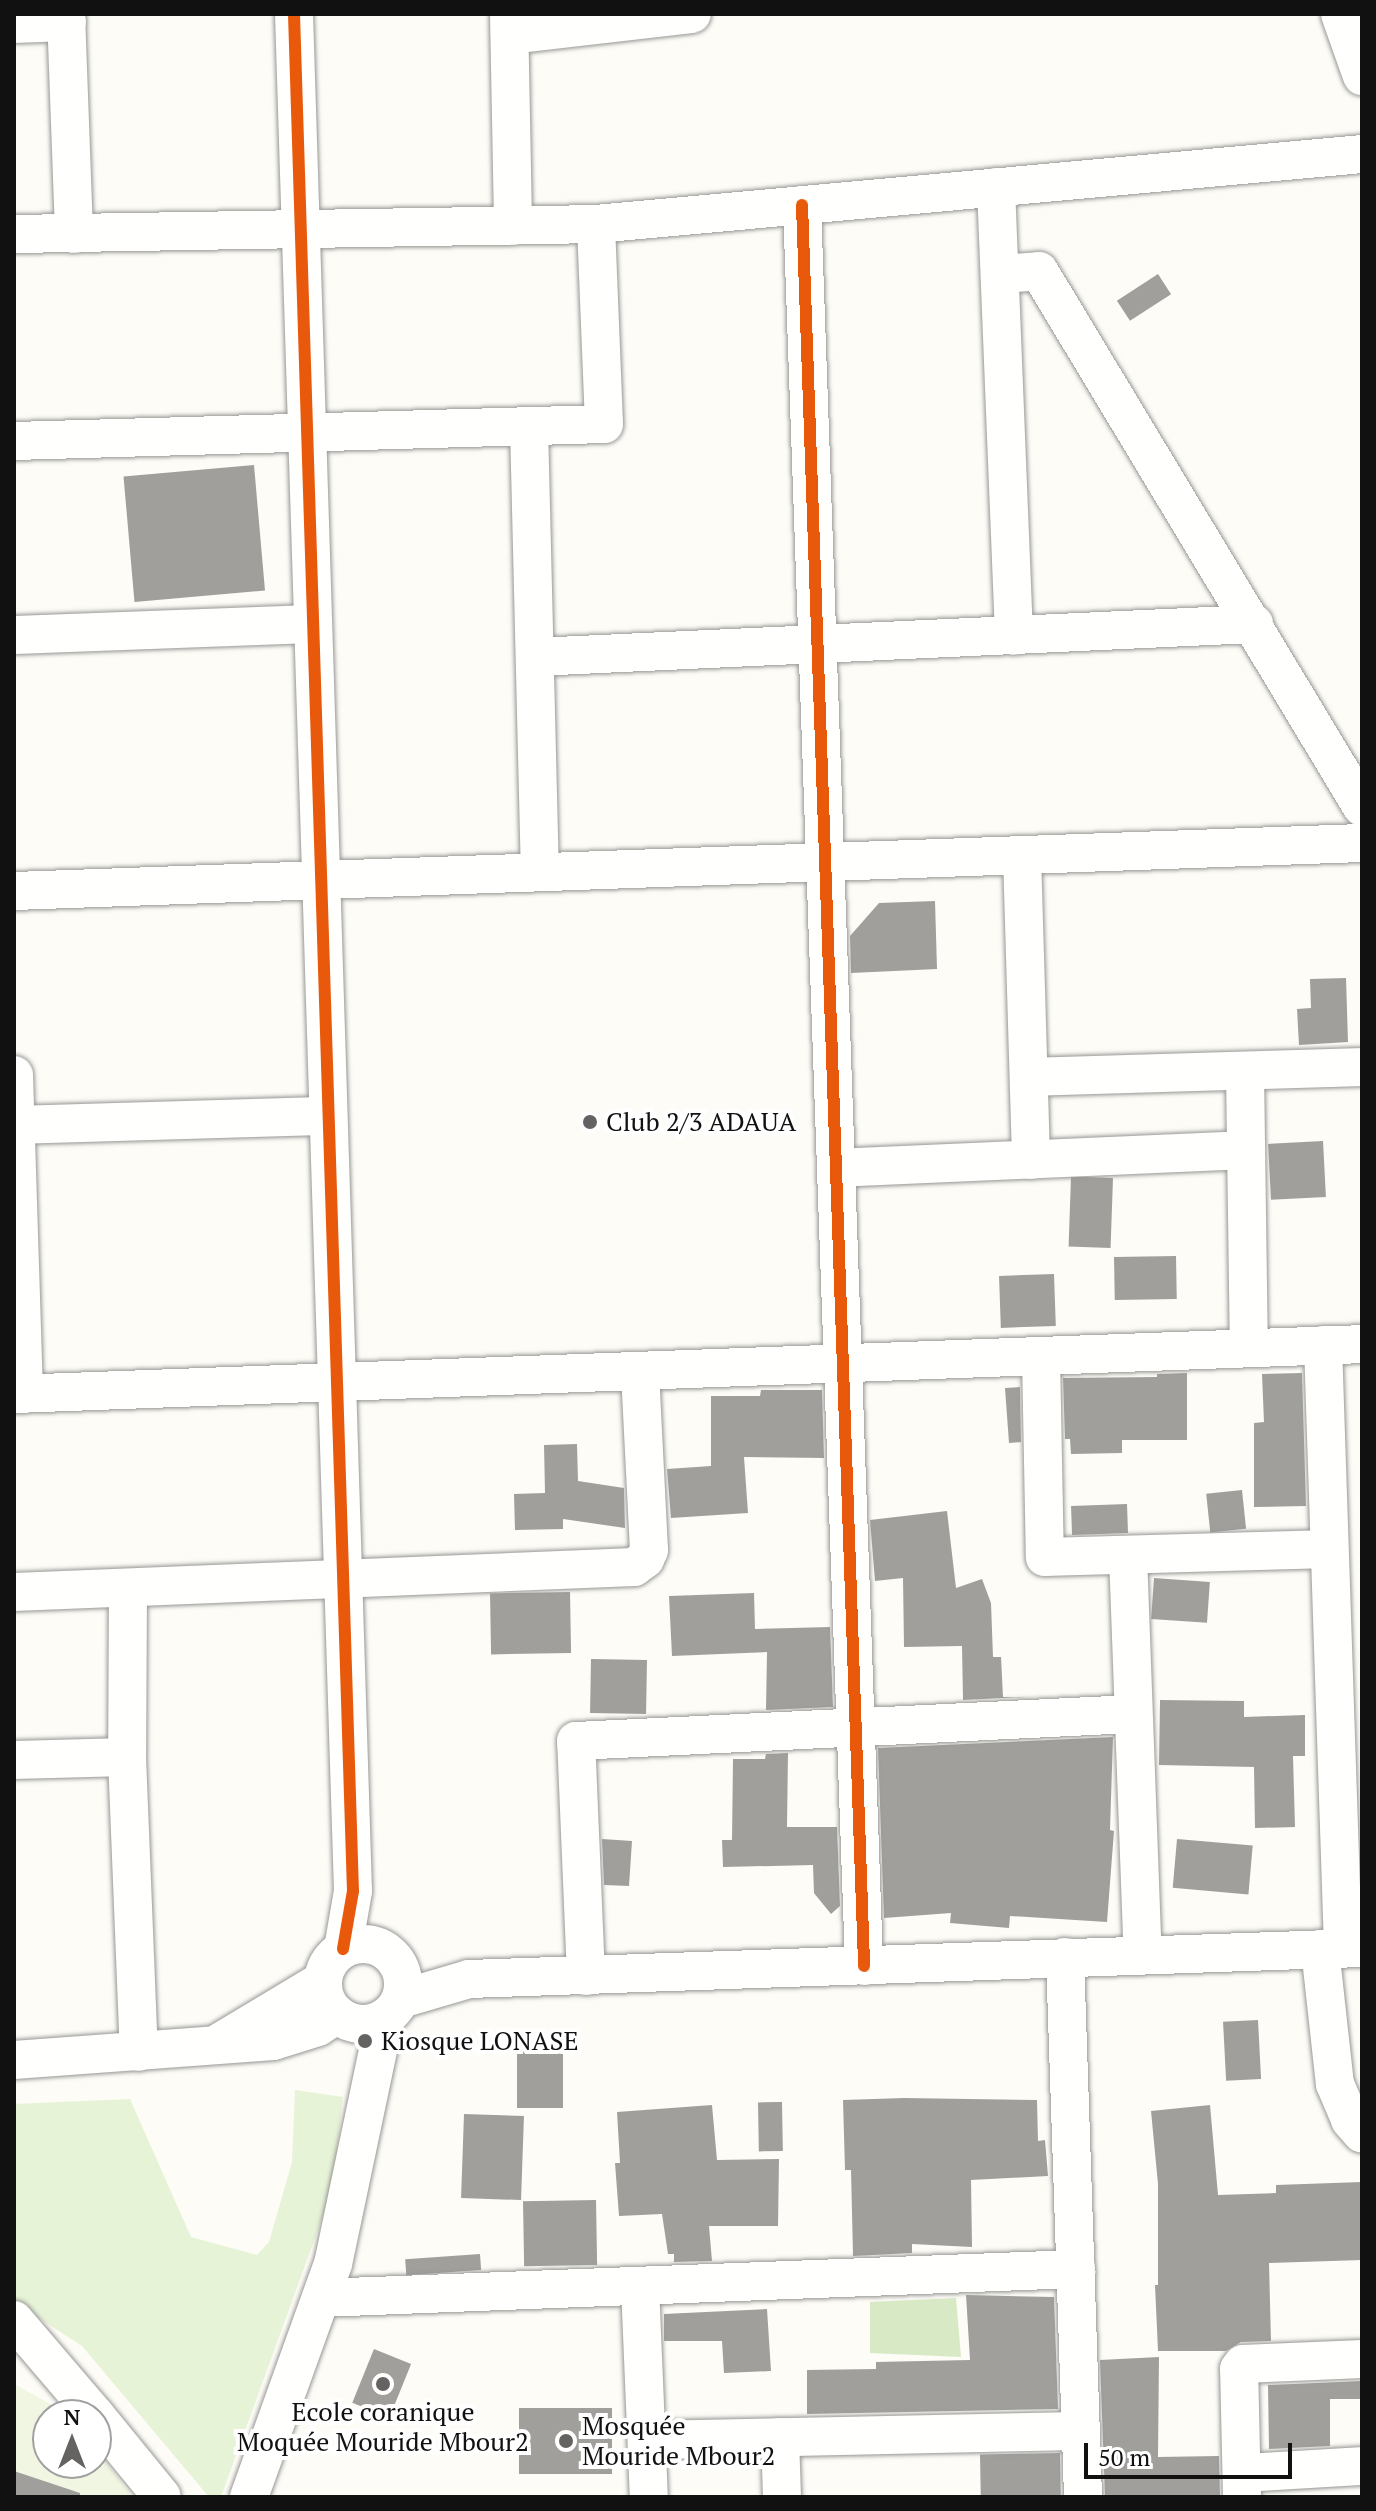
<!DOCTYPE html>
<html>
<head>
<meta charset="utf-8">
<style>
	body { margin:0 }
	#map { position:relative; width:1376px; height:2511px; overflow:hidden; background:#fdfcf7; font-family:"PT Serif",serif }
	div>[style] { position:absolute }
	[style*='--x'] { left:calc(var(--x)*1px); top:calc(var(--y)*1px); width:calc(var(--w)*1px); rotate:calc(var(--a)*1deg) }
	.green>* { inset:0; background:#e7f3d7 }
	.forest>* { inset:0; background:#d8eac5 }
	.pitch>* { inset:0; background:#f0f6e1 }
	.building>* { inset:0; background:#a19f9c; transform-origin:0 0 }
	.roads { filter:drop-shadow(0 0 2px #979795) drop-shadow(0 0 2px #979795) }
	.minor>* { height:38px; margin:-19px; padding:0 19px; transform-origin:19px; border-radius:19px; background:#fffffe }
	.minor>.ring { margin:-19px; padding:0; box-sizing:content-box; background:none; border:38px solid #fffffe; border-radius:50% }
	.cycleway>* { height:12px; margin:-6px; padding:0 6px; transform-origin:6px; border-radius:6px; background:#e8590c }
	.dots>* { width:22px; height:22px; translate:-50% -50%; box-sizing:border-box; border:4px solid #fff; border-radius:50% }
	span { translate:-50% -50%; white-space:nowrap; text-align:center; line-height:1.15; -webkit-text-stroke:8px #fff; paint-order:stroke }
	.poi-label { font-size:26px; color:#111 }
	.left { translate:0 -50%; text-align:left }
	.frame { position:absolute; inset:0; border:16px solid #111; pointer-events:none }
	.north { position:absolute; left:32px; top:2399px; width:80px; height:80px; box-sizing:border-box; background:#fff; border:2px solid #a0a0a0; border-radius:50%; rotate:0deg; font-size:22px; font-weight:700; line-height:32px; text-align:center; color:#111 }
	.north::after { content:''; display:block; margin:auto; width:28px; height:36px; background:#646362; clip-path:polygon(50% 0,100% 100%,50% 72%,0 100%) }
	.scale { position:absolute; left:1084px; top:2443px; width:208px; height:36px; box-sizing:border-box; border:4px solid #111; border-top:0; padding-left:10px; font-size:24px; line-height:28px; white-space:nowrap; color:#111; -webkit-text-stroke:6px #fff; paint-order:stroke }
</style>
</head>
<body>
<div id="map">
	<div class="green">
		<div style="clip-path:polygon(295px 2090px,343px 2097px,332px 2191px,221px 2497px,209px 2497px,82px 2346px,14px 2302px,14px 2104px,130px 2099px,191px 2237px,257px 2255px,269px 2242px,292px 2162px)"></div>
	</div>
	<div class="forest">
		<div style="clip-path:polygon(956px 2298px,961px 2357px,870px 2353px,870px 2302px)"></div>
	</div>
	<div class="pitch">
		<div style="clip-path:polygon(14px 2384px,70px 2415px,48px 2415px,48px 2463px,96px 2463px,96px 2448px,132px 2497px,14px 2497px)"></div>
	</div>
	<div class="building">
		<div style="left:1158px;top:274px;width:24px;height:49px;rotate:57deg"></div>
		<div style="left:254px;top:465px;width:126px;height:131px;rotate:85deg"></div>
		<div style="clip-path:polygon(935px 901px,937px 969px,851px 973px,850px 936px,879px 903px)"></div>
		<div style="clip-path:polygon(1346px 978px,1348px 1042px,1299px 1045px,1297px 1009px,1311px 1008px,1310px 979px)"></div>
		<div style="left:1323px;top:1141px;width:56px;height:55px;rotate:87deg"></div>
		<div style="left:1113px;top:1178px;width:70px;height:42px;rotate:92deg"></div>
		<div style="left:1176px;top:1256px;width:43px;height:62px;rotate:89deg"></div>
		<div style="left:1054px;top:1274px;width:52px;height:55px;rotate:88deg"></div>
		<div style="clip-path:polygon(1187px 1373px,1187px 1440px,1122px 1440px,1122px 1453px,1071px 1454px,1070px 1439px,1065px 1439px,1063px 1378px,1157px 1377px,1157px 1374px)"></div>
		<div style="clip-path:polygon(1302px 1373px,1306px 1506px,1254px 1507px,1254px 1423px,1264px 1422px,1262px 1374px)"></div>
		<div style="clip-path:polygon(1020px 1387px,1021px 1442px,1009px 1443px,1005px 1388px)"></div>
		<div style="clip-path:polygon(761px 1390px,822px 1390px,824px 1458px,744px 1457px,748px 1513px,671px 1518px,667px 1469px,711px 1466px,711px 1396px,760px 1396px)"></div>
		<div style="clip-path:polygon(577px 1444px,578px 1481px,624px 1488px,625px 1528px,563px 1519px,563px 1529px,515px 1530px,514px 1494px,545px 1493px,544px 1445px)"></div>
		<div style="left:1242px;top:1490px;width:39px;height:36px;rotate:84deg"></div>
		<div style="left:1127px;top:1504px;width:29px;height:56px;rotate:88deg"></div>
		<div style="clip-path:polygon(947px 1511px,956px 1588px,982px 1579px,991px 1603px,993px 1657px,1001px 1657px,1003px 1697px,1025px 1697px,963px 1700px,962px 1646px,904px 1647px,903px 1578px,875px 1581px,870px 1520px)"></div>
		<div style="left:1154px;top:1578px;width:56px;height:41px;rotate:4deg"></div>
		<div style="left:570px;top:1592px;width:61px;height:80px;rotate:89deg"></div>
		<div style="clip-path:polygon(754px 1593px,755px 1629px,830px 1627px,833px 1707px,766px 1710px,767px 1652px,672px 1656px,669px 1596px)"></div>
		<div style="left:591px;top:1659px;width:56px;height:54px;rotate:1deg"></div>
		<div style="clip-path:polygon(1160px 1700px,1244px 1701px,1244px 1717px,1305px 1715px,1305px 1756px,1293px 1756px,1295px 1827px,1255px 1828px,1254px 1767px,1159px 1765px)"></div>
		<div style="clip-path:polygon(1113px 1737px,1110px 1830px,1114px 1831px,1107px 1922px,1010px 1916px,1009px 1928px,950px 1923px,951px 1913px,884px 1918px,878px 1748px)"></div>
		<div style="clip-path:polygon(788px 1753px,787px 1827px,837px 1827px,840px 1906px,831px 1914px,814px 1893px,813px 1865px,723px 1867px,722px 1840px,732px 1840px,733px 1759px,765px 1759px,766px 1754px)"></div>
		<div style="clip-path:polygon(602px 1839px,632px 1841px,629px 1886px,604px 1885px)"></div>
		<div style="left:1177px;top:1839px;width:76px;height:49px;rotate:5deg"></div>
		<div style="left:1258px;top:2020px;width:59px;height:35px;rotate:87deg"></div>
		<div style="left:517px;top:2050px;width:46px;height:58px"></div>
		<div style="clip-path:polygon(904px 2098px,1037px 2100px,1038px 2141px,1045px 2140px,1048px 2176px,971px 2180px,972px 2247px,912px 2244px,912px 2253px,853px 2256px,851px 2170px,845px 2170px,843px 2100px)"></div>
		<div style="left:782px;top:2102px;width:49px;height:24px;rotate:89deg"></div>
		<div style="clip-path:polygon(712px 2105px,717px 2160px,779px 2159px,778px 2226px,709px 2226px,712px 2261px,674px 2262px,674px 2254px,668px 2254px,662px 2214px,619px 2216px,615px 2163px,620px 2163px,617px 2112px)"></div>
		<div style="clip-path:polygon(1210px 2105px,1218px 2195px,1276px 2193px,1276px 2185px,1362px 2182px,1362px 2260px,1269px 2263px,1271px 2341px,1241px 2342px,1226px 2351px,1158px 2351px,1155px 2285px,1158px 2285px,1158px 2184px,1151px 2111px)"></div>
		<div style="left:464px;top:2114px;width:60px;height:84px;rotate:2deg"></div>
		<div style="left:596px;top:2200px;width:65px;height:73px;rotate:89deg"></div>
		<div style="left:480px;top:2254px;width:16px;height:75px;rotate:86deg"></div>
		<div style="clip-path:polygon(966px 2295px,1054px 2297px,1058px 2409px,807px 2414px,807px 2370px,876px 2369px,876px 2362px,970px 2360px)"></div>
		<div style="clip-path:polygon(767px 2309px,771px 2371px,724px 2373px,722px 2341px,664px 2341px,664px 2314px)"></div>
		<div style="left:374px;top:2349px;width:40px;height:58px;rotate:22deg"></div>
		<div style="clip-path:polygon(1159px 2357px,1158px 2457px,1219px 2456px,1220px 2495px,1105px 2497px,1100px 2360px)"></div>
		<div style="clip-path:polygon(1362px 2381px,1362px 2399px,1330px 2399px,1330px 2446px,1269px 2449px,1268px 2385px)"></div>
		<div style="left:519px;top:2408px;width:93px;height:66px"></div>
		<div style="left:1060px;top:2453px;width:44px;height:80px;rotate:89deg"></div>
		<div style="clip-path:polygon(14px 2471px,80px 2493px,80px 2497px,14px 2497px)"></div>
	</div>
	<div class="roads">
		<div class="minor">
			<div style="--x:66;--y:14;--w:220;--a:87.9"></div>
			<div style="--x:294;--y:14;--w:1878;--a:88.2"></div>
			<div style="--x:353;--y:1891;--w:59;--a:99.8"></div>
			<div style="--x:509;--y:14;--w:212;--a:88.9"></div>
			<div style="--x:1340;--y:14;--w:66;--a:70.5"></div>
			<div style="--x:14;--y:24;--w:53;--a:-2.2"></div>
			<div style="--x:510;--y:35;--w:183;--a:-6.6"></div>
			<div style="--x:996;--y:187;--w:449;--a:87.7"></div>
			<div style="--x:802;--y:205;--w:1762;--a:87.98"></div>
			<div style="--x:14;--y:234;--w:582;--a:-0.98"></div>
			<div style="--x:596;--y:224;--w:769;--a:-5.22"></div>
			<div style="--x:1000;--y:274;--w:39;--a:-4"></div>
			<div style="--x:1039;--y:271;--w:626;--a:58.93"></div>
			<div style="--x:529;--y:426;--w:446;--a:88.6"></div>
			<div style="--x:14;--y:441;--w:590;--a:-1.65"></div>
			<div style="--x:604;--y:424;--w:200;--a:-92.3"></div>
			<div style="--x:14;--y:635;--w:299;--a:-2.1"></div>
			<div style="--x:535;--y:657;--w:720;--a:-2.63"></div>
			<div style="--x:1022;--y:855;--w:305;--a:88.3"></div>
			<div style="--x:14;--y:891;--w:1349;--a:-2.04"></div>
			<div style="--x:1245;--y:1071;--w:277;--a:89.2"></div>
			<div style="--x:14;--y:1075;--w:319;--a:88.2"></div>
			<div style="--x:1029;--y:1077;--w:333;--a:-1.7"></div>
			<div style="--x:16;--y:1125;--w:312;--a:-1.7"></div>
			<div style="--x:836;--y:1168;--w:410;--a:-2.5"></div>
			<div style="--x:1323;--y:1345;--w:603;--a:88.1"></div>
			<div style="--x:1041;--y:1356;--w:201;--a:88.9"></div>
			<div style="--x:1045;--y:1557;--w:284;--a:-1.6"></div>
			<div style="--x:14;--y:1394;--w:1349;--a:-2.12"></div>
			<div style="--x:1128;--y:1555;--w:400;--a:87.9"></div>
			<div style="--x:128;--y:1589;--w:168;--a:90.3"></div>
			<div style="--x:127;--y:1757;--w:295;--a:87.7"></div>
			<div style="--x:14;--y:1592;--w:621;--a:-2.31"></div>
			<div style="--x:634;--y:1567;--w:14;--a:-36"></div>
			<div style="--x:645;--y:1559;--w:10;--a:-66"></div>
			<div style="--x:649;--y:1550;--w:179;--a:-92.9"></div>
			<div style="--x:14;--y:1760;--w:113;--a:-1.5"></div>
			<div class="ring" style="left:323px;top:1944px;width:42px;height:42px"></div>
			<div style="--x:1320;--y:1949;--w:136;--a:83.7"></div>
			<div style="--x:1335;--y:2084;--w:39;--a:67"></div>
			<div style="--x:1350;--y:2120;--w:18;--a:49"></div>
			<div style="--x:1065;--y:1957;--w:540;--a:88.09"></div>
			<div style="--x:586;--y:1976;--w:235;--a:-92.4"></div>
			<div style="--x:576;--y:1741;--w:558;--a:-2.78"></div>
			<div style="--x:401;--y:1999;--w:71;--a:-16.4"></div>
			<div style="--x:469;--y:1979;--w:894;--a:-1.99"></div>
			<div style="--x:220;--y:2042;--w:120;--a:-31"></div>
			<div style="--x:14;--y:2060;--w:260;--a:-4.2"></div>
			<div style="--x:273;--y:2041;--w:47;--a:-17.3"></div>
			<div style="--x:318;--y:2027;--w:23;--a:-34"></div>
			<div style="--x:640;--y:2286;--w:211;--a:87.6"></div>
			<div style="--x:321;--y:2298;--w:756;--a:-2.2"></div>
			<div style="--x:14;--y:2320;--w:125;--a:49.5"></div>
			<div style="--x:96;--y:2416;--w:104;--a:50.8"></div>
			<div style="--x:780;--y:2437;--w:60;--a:88.1"></div>
			<div style="--x:647;--y:2440;--w:434;--a:-1.2"></div>
			<div style="--x:1244;--y:2473;--w:118;--a:-3.4"></div>
			<div style="--x:249;--y:2497;--w:248;--a:-70.2"></div>
			<div style="--x:333;--y:2264;--w:251;--a:-78.1"></div>
			<div style="--x:1242;--y:2497;--w:128;--a:-91.3"></div>
			<div style="--x:1239;--y:2369;--w:6;--a:-51"></div>
			<div style="--x:1243;--y:2364;--w:119;--a:-2.4"></div>
		</div>
	</div>
	<div class="cycleway">
		<div style="--x:294;--y:14;--w:1878;--a:88.2"></div>
		<div style="--x:353;--y:1891;--w:59;--a:99.8"></div>
		<div style="--x:802;--y:205;--w:1762;--a:87.98"></div>
	</div>
	<div class="dots">
		<div style="left:590px;top:1122px;background:#646362"></div>
		<div style="left:365px;top:2041px;background:#646362"></div>
		<div style="left:383px;top:2384px;background:#646362"></div>
		<div style="left:566px;top:2441px;background:#646362"></div>
	</div>
	<div class="poi-label">
		<span class="left" style="left:606px;top:1122px">Club 2/3 ADAUA</span>
		<span class="left" style="left:381px;top:2041px">Kiosque LONASE</span>
		<span style="left:383px;top:2427px">Ecole coranique<br>Moquée Mouride Mbour2</span>
		<span class="left" style="left:582px;top:2441px">Mosquée<br>Mouride Mbour2</span>
	</div>
	<div class="frame"></div>
	<div class="north">N</div>
	<div class="scale">50 m</div>
</div>
</body>
</html>
